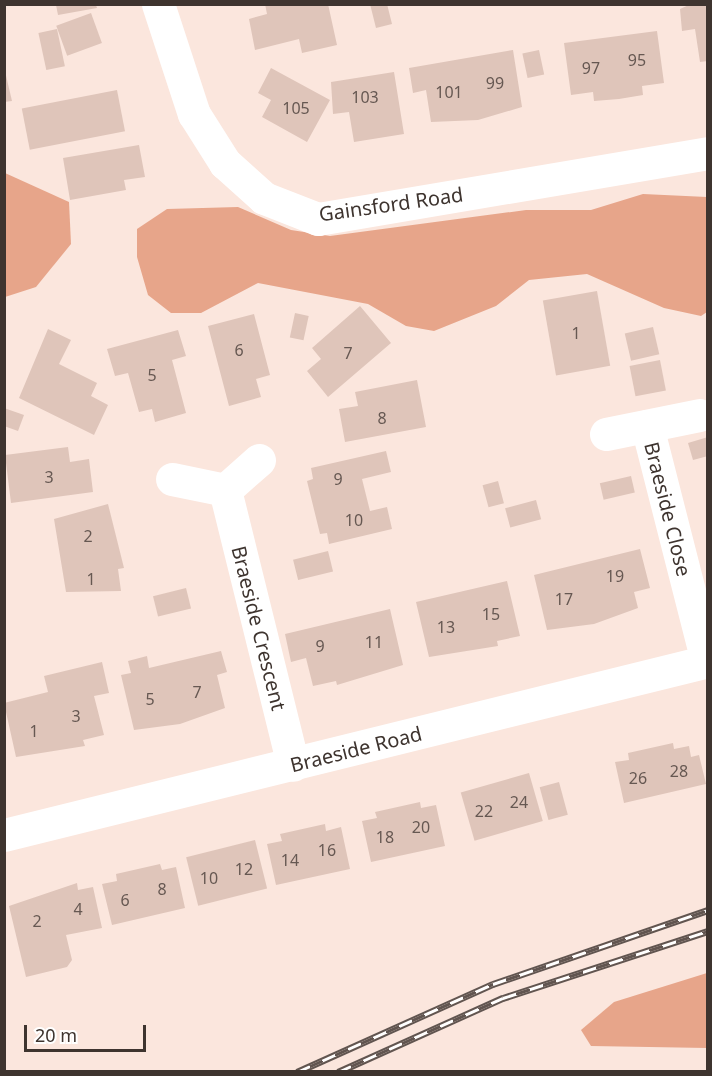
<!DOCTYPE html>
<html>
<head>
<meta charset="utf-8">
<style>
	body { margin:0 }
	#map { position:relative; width:712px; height:1076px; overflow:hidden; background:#fbe6dd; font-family:"Noto Sans",sans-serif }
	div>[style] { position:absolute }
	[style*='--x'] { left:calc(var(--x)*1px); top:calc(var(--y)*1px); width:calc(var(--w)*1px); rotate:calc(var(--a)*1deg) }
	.green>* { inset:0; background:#e7a58a }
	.building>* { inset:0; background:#dfc5ba; transform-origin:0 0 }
	.minor>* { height:33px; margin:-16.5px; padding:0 16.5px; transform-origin:16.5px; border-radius:16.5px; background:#fff }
	.rail>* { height:7px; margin-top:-3.5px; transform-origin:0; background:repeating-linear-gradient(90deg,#fff 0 14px,#615550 0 28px); box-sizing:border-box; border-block:2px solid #615550 }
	span { translate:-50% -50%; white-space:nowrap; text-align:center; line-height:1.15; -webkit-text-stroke:5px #fff; paint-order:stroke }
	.number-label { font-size:16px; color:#665852 }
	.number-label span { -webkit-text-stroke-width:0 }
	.street-label { font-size:20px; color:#3e342f }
	.frame { position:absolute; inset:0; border:6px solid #3e342f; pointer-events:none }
	.scale { position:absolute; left:24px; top:1025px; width:122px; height:27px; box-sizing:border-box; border:3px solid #3e342f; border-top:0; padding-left:8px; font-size:18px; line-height:21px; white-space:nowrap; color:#3e342f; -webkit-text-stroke:4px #fff; paint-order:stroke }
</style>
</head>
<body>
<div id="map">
	<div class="green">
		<div style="clip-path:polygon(5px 173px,69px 202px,71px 244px,36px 287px,5px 297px)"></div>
		<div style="clip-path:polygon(643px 194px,707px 197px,707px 312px,701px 316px,664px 308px,587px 274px,529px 280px,496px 306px,434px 331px,406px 326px,368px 304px,258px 283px,201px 313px,171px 313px,148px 295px,137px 257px,137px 229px,167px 209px,238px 207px,291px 230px,330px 236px,526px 210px,591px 210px)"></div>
		<div style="clip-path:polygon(707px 973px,707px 1048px,591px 1046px,581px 1030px,614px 1002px)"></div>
	</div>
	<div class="building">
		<div style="clip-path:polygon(265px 4px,328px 4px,337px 45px,302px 53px,299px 39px,255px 50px,249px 19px,267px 14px)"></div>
		<div style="clip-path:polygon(370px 4px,387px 4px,392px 24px,376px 28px)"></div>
		<div style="clip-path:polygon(691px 4px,708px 4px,708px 61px,700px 62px,695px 29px,682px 31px,680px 9px)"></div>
		<div style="clip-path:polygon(56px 5px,96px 5px,97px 8px,58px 15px)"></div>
		<div style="left:91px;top:13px;width:32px;height:37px;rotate:70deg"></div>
		<div style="left:57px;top:29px;width:38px;height:19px;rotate:78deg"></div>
		<div style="clip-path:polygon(657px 31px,664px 83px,642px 86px,643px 95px,619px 99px,594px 101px,593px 92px,571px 95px,564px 43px)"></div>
		<div style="clip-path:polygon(513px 50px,522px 107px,478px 120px,431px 122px,426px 90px,413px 93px,409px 68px)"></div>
		<div style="left:539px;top:50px;width:25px;height:17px;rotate:78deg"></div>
		<div style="clip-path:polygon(4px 67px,12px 101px,4px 102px)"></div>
		<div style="clip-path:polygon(271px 68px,330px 100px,307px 142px,262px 117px,271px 100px,258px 93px)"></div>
		<div style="clip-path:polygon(394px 72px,404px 134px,354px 142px,349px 112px,333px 114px,331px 82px)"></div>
		<div style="left:117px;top:90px;width:42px;height:97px;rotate:79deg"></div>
		<div style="clip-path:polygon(139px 145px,145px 177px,124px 180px,126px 190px,70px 200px,63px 158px)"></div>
		<div style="left:597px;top:291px;width:76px;height:55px;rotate:80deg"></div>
		<div style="clip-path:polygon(360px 306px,391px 343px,328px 397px,307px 371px,321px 359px,312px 348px)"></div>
		<div style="left:295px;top:313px;width:14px;height:25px;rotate:12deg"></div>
		<div style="clip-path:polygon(254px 314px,270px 375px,256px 379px,261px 397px,229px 406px,208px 326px)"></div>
		<div style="left:653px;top:327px;width:28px;height:29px;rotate:77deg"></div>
		<div style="clip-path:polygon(48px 329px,71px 340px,59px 364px,97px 383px,91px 396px,108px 405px,94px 435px,19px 398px)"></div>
		<div style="clip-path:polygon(178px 330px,186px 356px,172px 360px,186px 413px,155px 422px,152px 409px,139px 412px,128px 373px,115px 376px,107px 349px)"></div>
		<div style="left:660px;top:360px;width:31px;height:31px;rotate:79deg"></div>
		<div style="clip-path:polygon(417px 380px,426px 427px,345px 442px,339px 409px,358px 406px,355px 392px)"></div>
		<div style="clip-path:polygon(4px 408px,24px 415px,18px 431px,4px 426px)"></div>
		<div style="clip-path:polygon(708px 437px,708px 456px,693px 460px,688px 443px)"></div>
		<div style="clip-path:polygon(68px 447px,70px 462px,89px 459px,93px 492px,11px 503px,5px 455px)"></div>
		<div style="clip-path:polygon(386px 451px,391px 472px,362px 479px,370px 511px,387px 507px,392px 529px,329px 544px,327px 533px,320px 534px,307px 481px,313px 479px,311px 468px)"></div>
		<div style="left:631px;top:476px;width:17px;height:32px;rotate:77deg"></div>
		<div style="left:498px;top:481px;width:23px;height:16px;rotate:75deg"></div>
		<div style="left:536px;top:500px;width:20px;height:32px;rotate:75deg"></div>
		<div style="clip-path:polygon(108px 504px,124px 568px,118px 569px,121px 591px,66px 592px,54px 519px)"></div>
		<div style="clip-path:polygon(640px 549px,650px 588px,634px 592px,638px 608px,594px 624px,547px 630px,534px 575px)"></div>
		<div style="left:328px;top:551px;width:21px;height:36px;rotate:76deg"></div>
		<div style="clip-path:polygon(507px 581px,520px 636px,497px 641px,498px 646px,429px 657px,416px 602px)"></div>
		<div style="left:186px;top:588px;width:21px;height:34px;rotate:76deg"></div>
		<div style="clip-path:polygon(390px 609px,403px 665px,337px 685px,336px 681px,313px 686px,306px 658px,291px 662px,285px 634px)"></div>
		<div style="clip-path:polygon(221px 651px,227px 672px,217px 675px,225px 708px,180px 724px,134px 730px,121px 675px,131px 673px,128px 661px,147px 656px,149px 668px)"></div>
		<div style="clip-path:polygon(102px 662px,109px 693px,94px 696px,104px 735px,83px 740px,85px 746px,16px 757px,4px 703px,48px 692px,44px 676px)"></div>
		<div style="clip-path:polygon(673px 743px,674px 749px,689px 746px,691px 757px,699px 755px,706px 784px,624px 803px,615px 762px,629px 760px,628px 753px)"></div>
		<div style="left:529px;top:773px;width:50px;height:71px;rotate:74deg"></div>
		<div style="left:559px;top:782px;width:34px;height:20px;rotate:75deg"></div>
		<div style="clip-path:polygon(420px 802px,421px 808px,436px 805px,445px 846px,371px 862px,362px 821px,377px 818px,375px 812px)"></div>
		<div style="clip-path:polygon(325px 824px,326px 831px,341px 827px,350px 869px,276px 885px,267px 844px,282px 841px,280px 834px)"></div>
		<div style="left:255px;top:840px;width:50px;height:71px;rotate:76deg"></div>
		<div style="clip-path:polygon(160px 864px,162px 870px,176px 867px,185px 908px,112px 925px,102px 884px,117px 881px,116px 874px)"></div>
		<div style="clip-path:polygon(77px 883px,78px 890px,93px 887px,102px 928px,66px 935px,72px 960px,67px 967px,26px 977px,9px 906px)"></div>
	</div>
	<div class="minor">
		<div style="--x:158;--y:4;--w:116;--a:71.9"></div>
		<div style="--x:194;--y:114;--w:58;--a:57.7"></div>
		<div style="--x:225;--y:163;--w:52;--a:41.9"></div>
		<div style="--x:264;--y:198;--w:58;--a:21.3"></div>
		<div style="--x:318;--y:219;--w:396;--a:-9.6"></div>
		<div style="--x:647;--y:426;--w:243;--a:75.7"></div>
		<div style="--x:606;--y:434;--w:95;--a:-11.5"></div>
		<div style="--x:259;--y:460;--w:45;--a:138.6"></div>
		<div style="--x:225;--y:490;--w:283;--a:76.1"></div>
		<div style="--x:172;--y:479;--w:54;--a:11.7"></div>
		<div style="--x:4;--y:835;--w:725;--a:-13.88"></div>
	</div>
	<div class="rail">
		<div style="--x:297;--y:1072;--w:215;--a:-24.2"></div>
		<div style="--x:493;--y:984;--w:227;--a:-19"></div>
		<div style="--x:338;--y:1072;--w:181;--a:-24.2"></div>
		<div style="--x:503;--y:998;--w:216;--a:-18.1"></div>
	</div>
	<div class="number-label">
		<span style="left:637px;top:60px">95</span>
		<span style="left:591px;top:68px">97</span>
		<span style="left:495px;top:83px">99</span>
		<span style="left:449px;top:92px">101</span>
		<span style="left:365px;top:97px">103</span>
		<span style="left:296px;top:108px">105</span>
		<span style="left:576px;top:333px">1</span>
		<span style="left:239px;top:350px">6</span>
		<span style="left:348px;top:353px">7</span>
		<span style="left:152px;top:375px">5</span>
		<span style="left:382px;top:418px">8</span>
		<span style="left:49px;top:477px">3</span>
		<span style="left:338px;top:479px">9</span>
		<span style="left:354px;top:520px">10</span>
		<span style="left:88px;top:536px">2</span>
		<span style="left:615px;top:576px">19</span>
		<span style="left:91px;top:579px">1</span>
		<span style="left:564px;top:599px">17</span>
		<span style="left:491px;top:614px">15</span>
		<span style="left:446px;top:627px">13</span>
		<span style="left:374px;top:642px">11</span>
		<span style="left:320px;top:646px">9</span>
		<span style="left:197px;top:692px">7</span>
		<span style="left:150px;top:699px">5</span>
		<span style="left:76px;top:716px">3</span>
		<span style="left:34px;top:731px">1</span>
		<span style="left:679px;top:771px">28</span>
		<span style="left:638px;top:778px">26</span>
		<span style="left:519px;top:802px">24</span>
		<span style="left:484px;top:811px">22</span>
		<span style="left:421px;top:827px">20</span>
		<span style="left:385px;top:837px">18</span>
		<span style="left:327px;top:850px">16</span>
		<span style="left:290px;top:860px">14</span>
		<span style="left:244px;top:869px">12</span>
		<span style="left:209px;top:878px">10</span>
		<span style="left:162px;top:889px">8</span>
		<span style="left:125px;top:900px">6</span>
		<span style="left:78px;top:909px">4</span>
		<span style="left:37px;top:921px">2</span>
	</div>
	<div class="street-label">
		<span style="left:391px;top:204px;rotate:-8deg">Gainsford Road</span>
		<span style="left:668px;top:509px;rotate:76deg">Braeside Close</span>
		<span style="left:259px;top:628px;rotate:76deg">Braeside Crescent</span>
		<span style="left:356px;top:749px;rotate:-14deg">Braeside Road</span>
	</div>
	<div class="frame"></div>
	<div class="scale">20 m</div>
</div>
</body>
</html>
